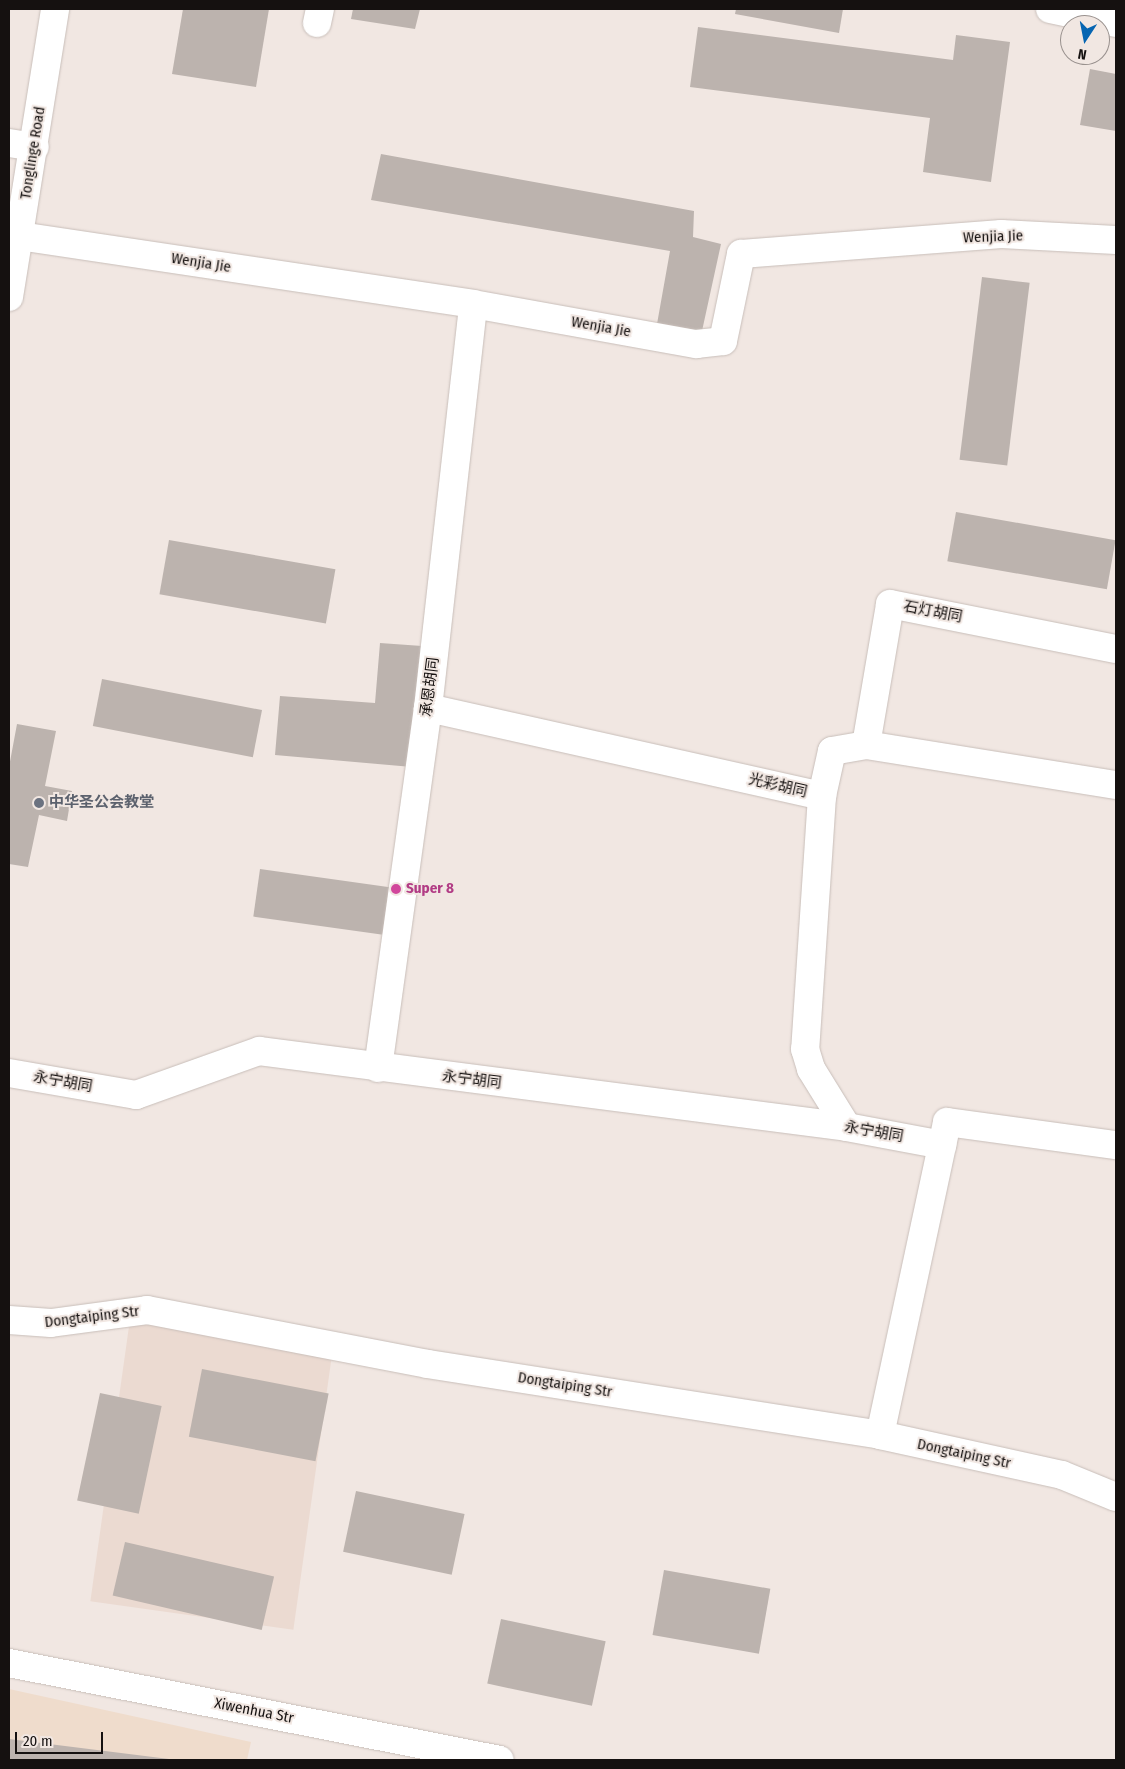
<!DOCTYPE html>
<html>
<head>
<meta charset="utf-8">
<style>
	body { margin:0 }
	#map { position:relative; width:1125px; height:1769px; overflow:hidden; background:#f1e7e2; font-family:"Fira Sans Condensed","Noto Sans SC",sans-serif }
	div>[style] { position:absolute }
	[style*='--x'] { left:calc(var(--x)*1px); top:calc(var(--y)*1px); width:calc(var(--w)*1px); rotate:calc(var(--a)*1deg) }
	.built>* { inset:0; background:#ebdad1; transform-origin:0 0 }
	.education>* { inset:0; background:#efdccc }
	.building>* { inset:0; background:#bcb3ae; transform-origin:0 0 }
	.roads { filter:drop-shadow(0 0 1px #c8beb9) drop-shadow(0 0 1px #c8beb9) }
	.minor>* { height:28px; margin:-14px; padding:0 14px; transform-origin:14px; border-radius:14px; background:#fff }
	.dots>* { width:14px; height:14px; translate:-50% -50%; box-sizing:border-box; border:2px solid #f1e7e2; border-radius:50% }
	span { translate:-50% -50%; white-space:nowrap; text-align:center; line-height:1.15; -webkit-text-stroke:4px #f1e7e2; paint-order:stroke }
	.street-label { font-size:15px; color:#151110 }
	.worship-label { font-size:15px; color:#5b616d; font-weight:700 }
	.left { translate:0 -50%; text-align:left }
	.hotel-label { font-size:15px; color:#b23c85; font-weight:700 }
	.frame { position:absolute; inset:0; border:10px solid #151110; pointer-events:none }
	.north { position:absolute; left:1060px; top:15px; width:50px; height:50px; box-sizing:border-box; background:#f1e7e2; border:1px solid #99918e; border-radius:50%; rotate:191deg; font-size:14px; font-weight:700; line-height:20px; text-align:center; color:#151110 }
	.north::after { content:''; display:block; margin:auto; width:18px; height:22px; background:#0665b2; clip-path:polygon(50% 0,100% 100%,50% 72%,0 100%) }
	.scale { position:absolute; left:15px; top:1732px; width:88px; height:22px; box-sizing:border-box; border:2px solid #151110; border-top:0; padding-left:6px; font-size:15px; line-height:18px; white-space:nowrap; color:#151110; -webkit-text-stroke:4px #f1e7e2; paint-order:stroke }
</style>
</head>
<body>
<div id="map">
	<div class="built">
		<div style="left:131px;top:1312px;width:205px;height:292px;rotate:8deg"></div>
	</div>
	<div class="education">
		<div style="clip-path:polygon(9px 1689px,251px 1742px,247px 1760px,9px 1760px)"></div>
	</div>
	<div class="building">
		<div style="clip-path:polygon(183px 9px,269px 9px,256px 87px,172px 74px)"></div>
		<div style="clip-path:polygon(353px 9px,420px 9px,415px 29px,351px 19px)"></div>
		<div style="clip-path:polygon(736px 9px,843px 9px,839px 33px,735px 14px)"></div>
		<div style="clip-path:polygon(698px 27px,953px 60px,956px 35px,1010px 42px,991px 182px,923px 172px,930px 118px,690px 87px)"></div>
		<div style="clip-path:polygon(1090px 69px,1116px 74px,1116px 131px,1080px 125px)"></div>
		<div style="clip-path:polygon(381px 154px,694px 211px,693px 237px,721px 244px,702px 331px,657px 324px,670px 251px,371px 200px)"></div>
		<div style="left:982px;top:277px;width:48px;height:184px;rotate:7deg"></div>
		<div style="left:956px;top:512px;width:162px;height:50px;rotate:10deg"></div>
		<div style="left:169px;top:540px;width:169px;height:55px;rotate:10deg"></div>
		<div style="clip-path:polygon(380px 643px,422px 646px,412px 767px,275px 755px,280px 696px,375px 703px)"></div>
		<div style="left:102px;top:679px;width:163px;height:48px;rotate:11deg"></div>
		<div style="clip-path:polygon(17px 724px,56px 731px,45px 786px,72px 791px,67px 821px,39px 815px,28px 867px,9px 864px,9px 767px)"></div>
		<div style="left:260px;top:869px;width:131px;height:48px;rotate:8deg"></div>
		<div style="left:202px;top:1369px;width:129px;height:69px;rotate:11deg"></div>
		<div style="left:100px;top:1393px;width:63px;height:110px;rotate:12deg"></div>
		<div style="left:356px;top:1491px;width:111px;height:62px;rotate:12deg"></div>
		<div style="left:125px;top:1542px;width:153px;height:55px;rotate:13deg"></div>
		<div style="left:664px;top:1570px;width:108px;height:66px;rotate:10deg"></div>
		<div style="left:501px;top:1619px;width:107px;height:66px;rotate:12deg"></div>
		<div style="clip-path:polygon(9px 1739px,169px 1759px,169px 1760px,9px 1760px)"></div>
	</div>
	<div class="roads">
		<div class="minor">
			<div style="--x:1050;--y:9;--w:67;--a:12"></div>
			<div style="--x:317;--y:23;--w:14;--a:-78"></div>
			<div style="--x:9;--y:143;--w:26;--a:9"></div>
			<div style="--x:19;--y:236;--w:459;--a:8.5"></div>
			<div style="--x:473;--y:304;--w:227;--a:10.2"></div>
			<div style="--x:696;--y:344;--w:27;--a:-6"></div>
			<div style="--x:723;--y:341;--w:89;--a:-78.3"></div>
			<div style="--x:741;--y:254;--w:261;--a:-4.4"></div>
			<div style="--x:1001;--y:234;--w:115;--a:3"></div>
			<div style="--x:9;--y:297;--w:292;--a:-80.9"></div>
			<div style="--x:428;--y:708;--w:404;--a:12.6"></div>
			<div style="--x:822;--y:796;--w:254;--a:93.8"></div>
			<div style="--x:805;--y:1049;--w:21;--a:73"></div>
			<div style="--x:811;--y:1069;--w:68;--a:58.2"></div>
			<div style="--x:866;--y:745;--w:143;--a:-80.3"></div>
			<div style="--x:890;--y:604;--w:230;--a:11.3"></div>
			<div style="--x:822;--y:796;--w:46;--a:-77.5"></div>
			<div style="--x:832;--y:751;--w:35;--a:-10"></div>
			<div style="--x:866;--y:745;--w:253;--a:9.1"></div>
			<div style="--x:378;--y:1068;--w:363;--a:-82.1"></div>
			<div style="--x:428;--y:708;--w:406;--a:-83.6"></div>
			<div style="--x:9;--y:1073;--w:129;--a:9.8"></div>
			<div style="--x:136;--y:1095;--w:131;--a:-19.7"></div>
			<div style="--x:259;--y:1051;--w:593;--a:7.36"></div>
			<div style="--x:847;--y:1127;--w:97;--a:10.7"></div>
			<div style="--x:9;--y:1320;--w:42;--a:4.1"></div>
			<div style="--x:51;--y:1323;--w:97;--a:-7.7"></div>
			<div style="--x:147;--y:1310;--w:286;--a:10.9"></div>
			<div style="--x:428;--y:1364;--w:458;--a:8.9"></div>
			<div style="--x:880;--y:1435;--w:186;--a:12.4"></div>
			<div style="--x:1062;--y:1475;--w:58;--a:22.2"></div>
			<div style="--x:880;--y:1435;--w:320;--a:-77.9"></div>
			<div style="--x:947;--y:1122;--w:171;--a:7.8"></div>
			<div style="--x:9;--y:1663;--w:500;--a:11.18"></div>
		</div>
	</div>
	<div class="dots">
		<div style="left:39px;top:803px;background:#6b7280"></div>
		<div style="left:396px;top:889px;background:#d1479c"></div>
	</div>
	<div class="street-label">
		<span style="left:33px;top:153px;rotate:-81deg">Tonglinge Road</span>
		<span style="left:993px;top:237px;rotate:-2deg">Wenjia Jie</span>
		<span style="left:201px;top:263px;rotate:9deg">Wenjia Jie</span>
		<span style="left:601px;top:327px;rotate:10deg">Wenjia Jie</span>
		<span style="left:933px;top:612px;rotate:11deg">石灯胡同</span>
		<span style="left:430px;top:687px;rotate:-83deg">承恩胡同</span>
		<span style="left:778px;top:786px;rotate:13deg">光彩胡同</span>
		<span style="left:472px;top:1080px;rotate:7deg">永宁胡同</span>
		<span style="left:63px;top:1082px;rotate:10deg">永宁胡同</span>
		<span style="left:874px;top:1132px;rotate:10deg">永宁胡同</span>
		<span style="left:92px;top:1317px;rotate:-7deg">Dongtaiping Str</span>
		<span style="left:565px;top:1385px;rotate:9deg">Dongtaiping Str</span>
		<span style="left:964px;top:1454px;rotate:12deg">Dongtaiping Str</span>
		<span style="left:254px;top:1711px;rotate:11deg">Xiwenhua Str</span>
	</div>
	<div class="worship-label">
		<span class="left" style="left:49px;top:803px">中华圣公会教堂</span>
	</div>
	<div class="hotel-label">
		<span class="left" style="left:406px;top:889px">Super 8</span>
	</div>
	<div class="frame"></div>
	<div class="north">N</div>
	<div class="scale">20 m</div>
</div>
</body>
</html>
